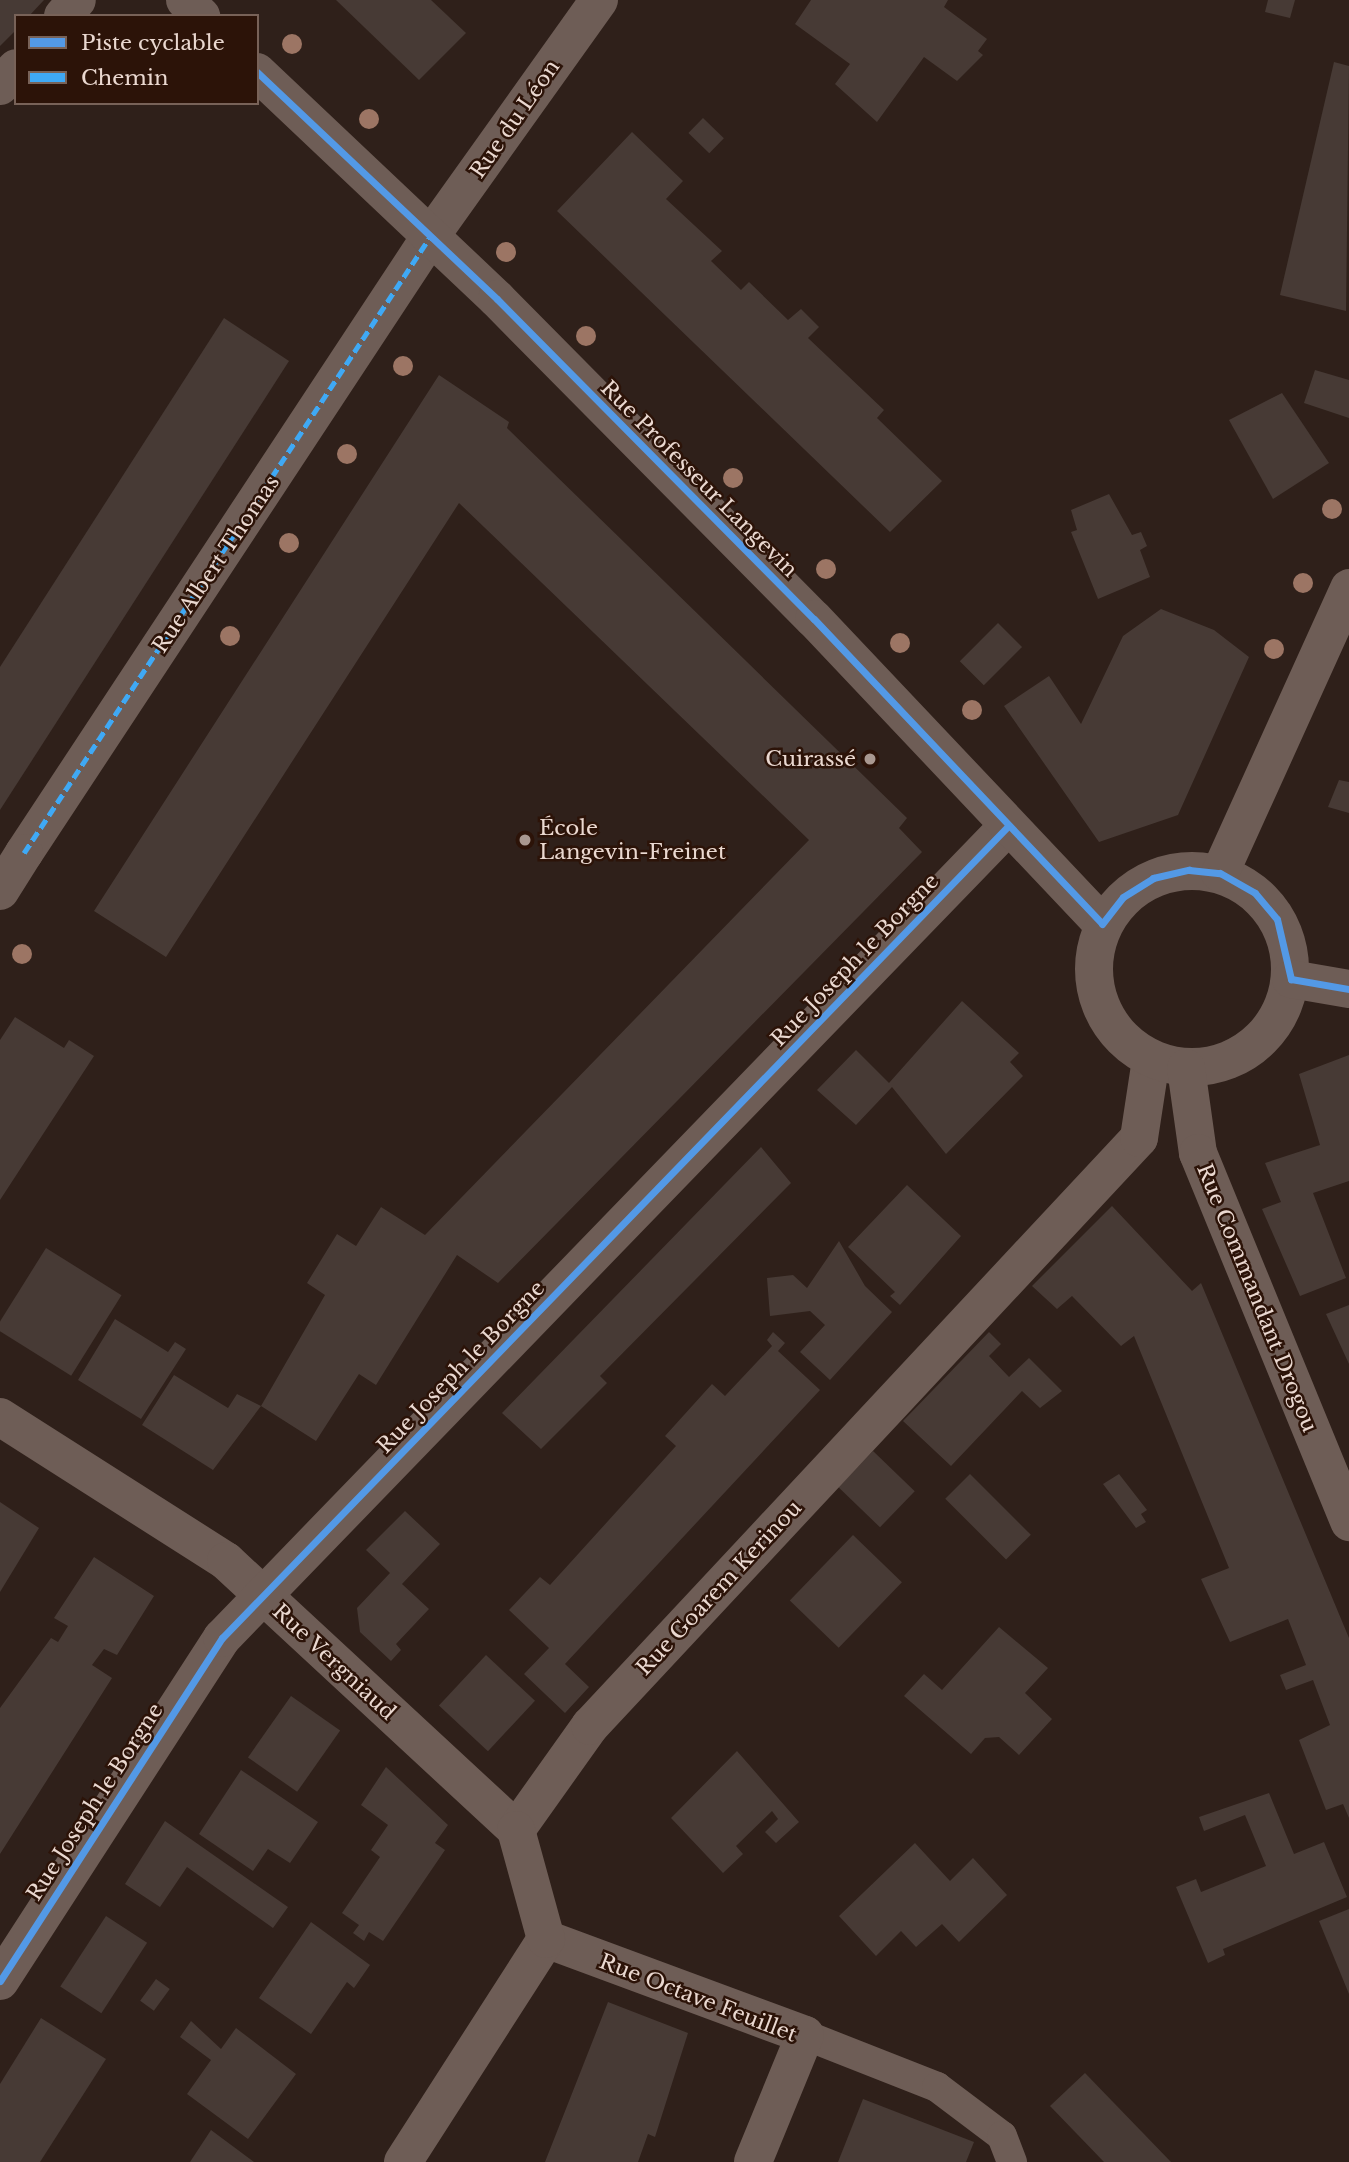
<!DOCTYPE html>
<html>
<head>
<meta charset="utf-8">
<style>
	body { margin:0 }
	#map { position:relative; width:1349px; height:2162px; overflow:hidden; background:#2f201a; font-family:"Libre Baskerville",serif }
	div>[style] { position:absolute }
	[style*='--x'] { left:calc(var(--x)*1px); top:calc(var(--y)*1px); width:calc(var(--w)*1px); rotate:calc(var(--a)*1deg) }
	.building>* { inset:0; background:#473a35; transform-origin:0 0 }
	.service>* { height:30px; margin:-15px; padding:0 15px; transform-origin:15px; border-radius:15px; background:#6e5d56 }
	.pedestrian>* { height:38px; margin:-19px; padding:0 19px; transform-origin:19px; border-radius:19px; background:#6e5d56 }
	.minor>* { height:38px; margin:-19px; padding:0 19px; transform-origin:19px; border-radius:19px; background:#6e5d56 }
	.tertiary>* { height:38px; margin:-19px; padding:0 19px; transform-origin:19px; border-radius:19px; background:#6e5d56 }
	.tertiary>.ring { margin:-19px; padding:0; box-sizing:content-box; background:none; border:38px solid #6e5d56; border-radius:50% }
	.quiet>* { height:5px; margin-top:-2.5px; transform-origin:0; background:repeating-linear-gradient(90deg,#3fa9f5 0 10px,transparent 0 15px) }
	.cycleway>* { height:7px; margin:-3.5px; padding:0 3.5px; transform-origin:3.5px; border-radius:3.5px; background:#5399e6 }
	.trees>* { width:20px; height:20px; margin:-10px; border-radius:50%; background:#9c7564 }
	.dots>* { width:19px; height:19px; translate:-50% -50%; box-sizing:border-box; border:4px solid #2c1308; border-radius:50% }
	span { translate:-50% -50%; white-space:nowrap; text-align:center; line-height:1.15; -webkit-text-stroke:5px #2c1308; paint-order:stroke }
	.street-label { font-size:21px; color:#ead8d0 }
	.poi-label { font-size:21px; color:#ead8d0 }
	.right { translate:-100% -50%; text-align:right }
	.left { translate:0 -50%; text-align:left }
	.legend { position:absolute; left:14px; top:14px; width:245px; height:91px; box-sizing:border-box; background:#2c1308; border:2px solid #786258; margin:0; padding:9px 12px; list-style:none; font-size:21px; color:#ead8d0 }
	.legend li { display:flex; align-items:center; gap:14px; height:35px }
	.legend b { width:35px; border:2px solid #786258 }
</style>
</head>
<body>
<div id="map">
	<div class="building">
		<div style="clip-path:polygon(0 0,44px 0,29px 16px,16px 16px,16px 30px,0 46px)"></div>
		<div style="clip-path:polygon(336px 0,431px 0,466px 33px,419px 80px)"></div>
		<div style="clip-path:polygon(811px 0,948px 0,944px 7px,987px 39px,978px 51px,983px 55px,957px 81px,924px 57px,877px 122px,835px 84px,850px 64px,795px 24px)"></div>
		<div style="clip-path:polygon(1268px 0,1295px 0,1290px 18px,1265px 12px)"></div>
		<div style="clip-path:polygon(1334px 62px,1349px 66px,1346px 311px,1280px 295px)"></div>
		<div style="left:703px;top:118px;width:29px;height:21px;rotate:44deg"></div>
		<div style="clip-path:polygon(632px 132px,683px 181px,666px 199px,722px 251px,711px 261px,741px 290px,749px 282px,788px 320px,801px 309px,819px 327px,808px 338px,884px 410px,877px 418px,942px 481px,890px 532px,557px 211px)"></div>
		<div style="clip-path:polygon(224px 318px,289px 361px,0 810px,0 667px)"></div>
		<div style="clip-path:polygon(1315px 370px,1349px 380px,1349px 418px,1304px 403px)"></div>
		<div style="clip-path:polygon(439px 375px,509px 422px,507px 428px,907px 818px,899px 828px,922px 852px,498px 1283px,457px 1255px,376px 1385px,359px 1374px,316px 1441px,261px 1406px,213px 1470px,142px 1425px,174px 1375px,228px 1408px,237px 1394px,261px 1406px,325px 1295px,307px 1283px,337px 1234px,356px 1246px,381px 1207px,425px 1235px,809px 840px,459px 503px,166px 957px,94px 911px)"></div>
		<div style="clip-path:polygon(1282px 393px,1329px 463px,1273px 499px,1229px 420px)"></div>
		<div style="clip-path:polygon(1109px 494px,1132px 535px,1141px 532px,1147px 546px,1140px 550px,1150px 577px,1098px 599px,1071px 532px,1077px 530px,1071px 510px)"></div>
		<div style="clip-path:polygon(1161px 609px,1214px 630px,1249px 657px,1178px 815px,1099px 842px,1004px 706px,1049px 676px,1081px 724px,1123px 636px)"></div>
		<div style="left:998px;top:623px;width:34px;height:54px;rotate:45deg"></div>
		<div style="clip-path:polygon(1339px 780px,1349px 782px,1349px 813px,1328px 807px)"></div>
		<div style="clip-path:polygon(962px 1001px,1019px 1053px,1010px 1062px,1023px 1076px,946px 1154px,892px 1087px,856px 1125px,817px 1090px,856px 1050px,889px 1083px)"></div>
		<div style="clip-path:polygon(15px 1017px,64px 1048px,69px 1040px,94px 1056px,0 1200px,0 1040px)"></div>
		<div style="clip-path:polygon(1349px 1055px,1349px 1181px,1313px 1193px,1346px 1278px,1300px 1296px,1262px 1209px,1281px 1202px,1265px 1163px,1320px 1145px,1299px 1074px)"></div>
		<div style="clip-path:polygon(761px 1147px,791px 1183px,600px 1376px,607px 1383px,541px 1449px,502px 1413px)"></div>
		<div style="clip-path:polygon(907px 1185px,961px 1236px,900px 1305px,890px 1296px,895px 1292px,848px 1247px)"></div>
		<div style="clip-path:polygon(1112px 1206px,1192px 1291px,1201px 1283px,1349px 1638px,1349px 1818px,1343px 1804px,1326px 1810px,1299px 1740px,1330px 1725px,1313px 1680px,1286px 1690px,1280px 1675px,1306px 1665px,1288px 1619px,1230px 1642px,1201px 1579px,1229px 1568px,1134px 1336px,1121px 1346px,1072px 1296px,1057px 1309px,1032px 1286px)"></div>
		<div style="clip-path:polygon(839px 1241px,865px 1286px,892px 1312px,830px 1380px,800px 1352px,825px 1325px,810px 1311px,770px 1316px,767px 1278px,793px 1275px,807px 1288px)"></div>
		<div style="left:46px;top:1248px;width:89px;height:95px;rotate:32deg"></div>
		<div style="clip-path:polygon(1349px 1305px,1349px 1364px,1326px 1314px)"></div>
		<div style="clip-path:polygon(115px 1319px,168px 1352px,175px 1342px,186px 1349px,141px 1419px,78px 1380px)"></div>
		<div style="clip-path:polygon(773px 1332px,785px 1343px,778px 1351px,820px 1390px,565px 1664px,589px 1687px,565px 1713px,524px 1674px,549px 1648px,509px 1610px,540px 1577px,550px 1585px,676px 1446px,665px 1436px,712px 1384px,725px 1396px,772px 1346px,767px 1340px)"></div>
		<div style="clip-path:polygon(989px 1332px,1001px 1344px,989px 1356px,1009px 1377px,1029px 1358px,1062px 1391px,1040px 1408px,1022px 1391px,951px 1466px,903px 1421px)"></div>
		<div style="left:873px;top:1451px;width:58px;height:50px;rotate:44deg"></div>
		<div style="left:970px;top:1474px;width:86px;height:35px;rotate:45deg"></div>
		<div style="clip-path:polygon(1119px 1474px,1147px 1510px,1141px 1514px,1146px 1522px,1136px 1528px,1103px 1484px)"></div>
		<div style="clip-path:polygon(0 1502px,39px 1528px,0 1592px)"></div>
		<div style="clip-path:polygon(405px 1511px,440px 1544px,402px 1584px,429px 1609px,396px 1644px,401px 1650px,391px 1661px,360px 1632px,357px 1608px,390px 1573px,366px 1550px)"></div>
		<div style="left:853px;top:1535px;width:68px;height:91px;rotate:44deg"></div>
		<div style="clip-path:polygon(94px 1557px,154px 1596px,117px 1655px,104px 1649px,92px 1665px,112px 1678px,0 1854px,0 1708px,51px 1638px,58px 1642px,68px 1626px,54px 1618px)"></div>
		<div style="clip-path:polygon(999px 1627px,1048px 1668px,1025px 1693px,1052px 1719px,1019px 1755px,999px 1737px,985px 1738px,971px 1754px,904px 1696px,924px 1674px,942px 1690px)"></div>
		<div style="left:486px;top:1655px;width:67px;height:69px;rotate:43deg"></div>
		<div style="left:291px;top:1696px;width:60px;height:75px;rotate:35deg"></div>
		<div style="clip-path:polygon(737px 1751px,799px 1822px,776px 1843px,765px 1832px,778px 1819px,772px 1811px,736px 1846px,743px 1854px,723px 1873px,671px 1818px)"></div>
		<div style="clip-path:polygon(386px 1767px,448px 1825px,435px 1843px,445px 1850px,383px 1941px,369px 1932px,364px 1941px,353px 1933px,359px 1925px,342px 1913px,380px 1857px,371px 1850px,388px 1825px,361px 1805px)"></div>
		<div style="clip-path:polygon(241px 1770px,318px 1822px,290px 1863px,268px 1849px,253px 1871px,199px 1834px)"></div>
		<div style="clip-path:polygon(1269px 1793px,1294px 1854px,1324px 1842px,1347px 1897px,1223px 1949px,1225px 1955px,1208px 1963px,1176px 1887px,1196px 1879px,1201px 1892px,1266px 1866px,1245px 1815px,1204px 1831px,1199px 1817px)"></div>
		<div style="clip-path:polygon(165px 1821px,288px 1907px,273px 1928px,187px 1867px,160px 1907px,125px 1884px)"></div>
		<div style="clip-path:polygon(915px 1843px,950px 1881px,973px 1858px,1007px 1895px,959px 1942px,942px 1924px,916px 1947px,901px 1931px,876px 1956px,839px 1916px)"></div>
		<div style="clip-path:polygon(1349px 1909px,1349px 1994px,1319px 1921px)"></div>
		<div style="left:106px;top:1916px;width:49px;height:84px;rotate:33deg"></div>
		<div style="clip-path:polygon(311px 1922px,370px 1965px,354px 1988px,347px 1982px,311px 2034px,259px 1998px)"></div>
		<div style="left:156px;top:1979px;width:17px;height:27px;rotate:36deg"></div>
		<div style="clip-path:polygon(608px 2002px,688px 2033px,655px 2137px,648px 2134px,638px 2162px,545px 2162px)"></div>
		<div style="clip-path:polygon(41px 2018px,106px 2059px,40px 2162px,0 2162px,0 2084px)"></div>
		<div style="clip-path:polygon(191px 2021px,221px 2049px,236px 2028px,296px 2074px,248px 2139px,187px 2094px,211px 2060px,180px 2037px)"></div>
		<div style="clip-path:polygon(1085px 2073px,1171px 2162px,1104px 2162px,1050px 2106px)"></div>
		<div style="clip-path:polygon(863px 2099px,974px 2142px,966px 2162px,838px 2162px)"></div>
		<div style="clip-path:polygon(211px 2130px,254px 2162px,190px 2162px)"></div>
	</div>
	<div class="service">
		<div style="--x:805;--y:2035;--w:142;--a:21.5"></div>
		<div style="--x:937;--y:2087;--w:81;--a:37"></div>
		<div style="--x:1002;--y:2136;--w:28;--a:69"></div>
	</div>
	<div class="pedestrian">
		<div style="--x:24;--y:853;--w:738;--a:-56.61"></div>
	</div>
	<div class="minor">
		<div style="--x:63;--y:16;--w:21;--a:-49"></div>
		<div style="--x:0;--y:86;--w:24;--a:-48"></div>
		<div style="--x:430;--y:237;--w:291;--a:-54.5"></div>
		<div style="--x:0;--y:891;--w:45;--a:-57.7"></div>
		<div style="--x:0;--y:1417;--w:268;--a:32.5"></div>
		<div style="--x:226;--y:1561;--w:396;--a:42.8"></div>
		<div style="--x:516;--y:1830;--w:128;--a:-54.6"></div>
		<div style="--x:590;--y:1726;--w:804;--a:-46.96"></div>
		<div style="--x:1139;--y:1138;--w:79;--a:-81.3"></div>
		<div style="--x:546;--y:1939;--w:276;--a:20.3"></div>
		<div style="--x:805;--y:2035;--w:137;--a:112.3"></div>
		<div style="--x:0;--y:1981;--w:409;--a:-57.1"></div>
		<div style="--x:222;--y:1638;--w:1129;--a:-45.93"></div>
		<div style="--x:403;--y:2162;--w:265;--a:-57.3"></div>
		<div style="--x:546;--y:1939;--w:113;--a:-105.4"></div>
	</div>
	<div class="tertiary">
		<div style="--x:185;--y:0;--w:23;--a:45"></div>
		<div style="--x:257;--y:72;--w:330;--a:43.4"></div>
		<div style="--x:497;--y:299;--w:450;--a:45.3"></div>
		<div style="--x:814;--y:619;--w:419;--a:46.6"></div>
		<div class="ring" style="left:1094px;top:871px;width:158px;height:158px"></div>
		<div style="--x:1220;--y:873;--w:313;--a:-65.6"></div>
		<div style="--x:1291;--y:979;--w:59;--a:9.8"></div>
		<div style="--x:1186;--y:1068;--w:86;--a:82"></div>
		<div style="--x:1198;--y:1153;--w:399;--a:67.7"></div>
	</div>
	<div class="quiet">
		<div style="--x:24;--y:853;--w:738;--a:-56.61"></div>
	</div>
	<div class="cycleway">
		<div style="--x:257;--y:72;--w:330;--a:43.4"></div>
		<div style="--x:497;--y:299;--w:450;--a:45.3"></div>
		<div style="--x:814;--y:619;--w:419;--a:46.6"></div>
		<div style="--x:1102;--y:924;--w:34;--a:-52"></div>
		<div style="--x:1123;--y:897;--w:36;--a:-32"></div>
		<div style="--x:1153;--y:878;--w:37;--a:-13"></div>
		<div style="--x:1189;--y:870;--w:31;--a:6"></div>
		<div style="--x:1220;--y:873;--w:40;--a:29.7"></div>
		<div style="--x:1255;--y:893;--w:34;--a:50"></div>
		<div style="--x:1277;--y:919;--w:62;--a:76.9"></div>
		<div style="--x:1291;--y:979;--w:59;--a:9.8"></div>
		<div style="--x:0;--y:1981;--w:409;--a:-57.1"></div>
		<div style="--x:222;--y:1638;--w:1129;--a:-45.93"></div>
	</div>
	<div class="trees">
		<div style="left:292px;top:44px"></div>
		<div style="left:369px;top:119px"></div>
		<div style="left:506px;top:252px"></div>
		<div style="left:586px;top:336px"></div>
		<div style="left:403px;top:366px"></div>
		<div style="left:347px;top:454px"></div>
		<div style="left:733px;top:478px"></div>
		<div style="left:1332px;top:509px"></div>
		<div style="left:289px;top:543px"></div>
		<div style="left:826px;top:569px"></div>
		<div style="left:1303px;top:583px"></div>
		<div style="left:230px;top:636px"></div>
		<div style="left:900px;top:643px"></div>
		<div style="left:1274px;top:649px"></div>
		<div style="left:972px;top:710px"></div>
		<div style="left:22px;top:954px"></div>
	</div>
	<div class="dots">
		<div style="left:870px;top:759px;background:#a99890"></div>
		<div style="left:525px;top:840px;background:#a99890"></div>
	</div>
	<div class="street-label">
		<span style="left:515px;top:119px;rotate:-55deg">Rue du Léon</span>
		<span style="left:699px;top:479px;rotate:45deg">Rue Professeur Langevin</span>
		<span style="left:216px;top:564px;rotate:-56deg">Rue Albert Thomas</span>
		<span style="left:855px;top:960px;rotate:-46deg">Rue Joseph le Borgne</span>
		<span style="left:1257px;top:1298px;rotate:68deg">Rue Commandant Drogou</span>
		<span style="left:461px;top:1367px;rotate:-46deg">Rue Joseph le Borgne</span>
		<span style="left:719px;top:1588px;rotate:-47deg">Rue Goarem Kerinou</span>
		<span style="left:334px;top:1662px;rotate:43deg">Rue Vergniaud</span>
		<span style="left:95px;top:1802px;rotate:-57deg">Rue Joseph le Borgne</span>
		<span style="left:698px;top:1998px;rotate:21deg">Rue Octave Feuillet</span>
	</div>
	<div class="poi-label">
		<span class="right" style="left:856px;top:759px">Cuirassé</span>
		<span class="left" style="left:539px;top:840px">École<br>Langevin-Freinet</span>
	</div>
	<ul class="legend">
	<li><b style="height:9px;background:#5399e6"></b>Piste cyclable</li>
	<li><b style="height:9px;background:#3fa9f5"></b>Chemin</li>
	</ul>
</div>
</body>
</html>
